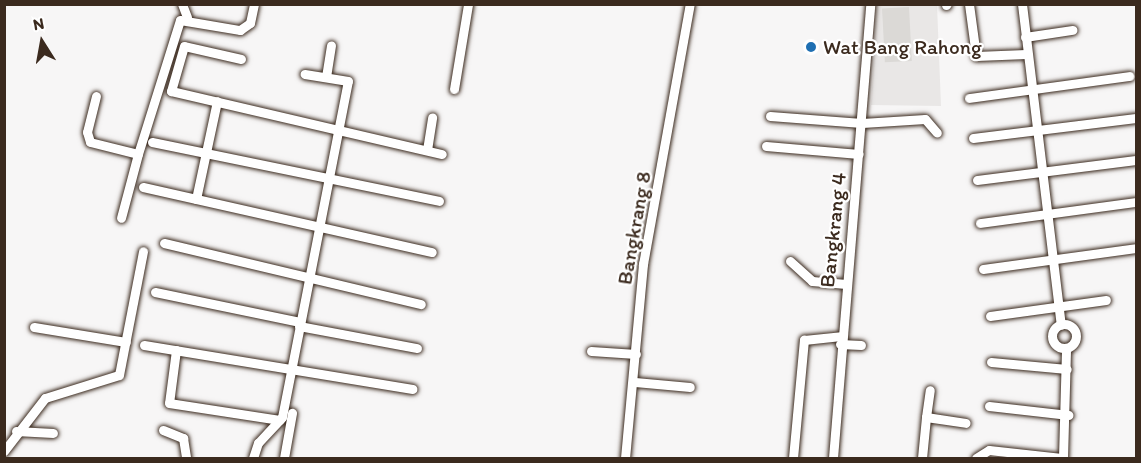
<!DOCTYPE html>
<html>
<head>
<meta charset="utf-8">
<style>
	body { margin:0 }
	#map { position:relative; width:1141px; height:463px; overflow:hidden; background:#f7f6f6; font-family:Itim,sans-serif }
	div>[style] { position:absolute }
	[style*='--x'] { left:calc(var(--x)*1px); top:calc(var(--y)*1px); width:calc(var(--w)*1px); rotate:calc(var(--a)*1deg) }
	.built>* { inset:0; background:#e9e7e6 }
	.green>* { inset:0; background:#dbd9d6; transform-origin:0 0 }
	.roads { filter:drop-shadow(0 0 2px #3b2a1e) drop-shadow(0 0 2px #3b2a1e) }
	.street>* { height:9px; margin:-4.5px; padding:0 4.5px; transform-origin:4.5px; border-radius:4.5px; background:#fff }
	.street>.ring { margin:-4.5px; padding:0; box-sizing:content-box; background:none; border:9px solid #fff; border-radius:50% }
	.dots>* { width:16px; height:16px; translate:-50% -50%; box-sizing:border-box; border:3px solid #fff; border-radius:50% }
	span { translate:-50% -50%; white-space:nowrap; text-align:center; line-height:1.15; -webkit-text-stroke:4.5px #fff; paint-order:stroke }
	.poi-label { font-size:21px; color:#3b2a1e }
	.left { translate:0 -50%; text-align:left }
	.street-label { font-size:21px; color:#3b2a1e }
	.frame { position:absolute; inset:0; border:6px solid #3b2a1e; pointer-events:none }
	.north { position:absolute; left:12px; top:12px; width:60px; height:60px; -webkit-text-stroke:4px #fff; paint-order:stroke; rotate:349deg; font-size:16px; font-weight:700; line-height:24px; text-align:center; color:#3b2a1e }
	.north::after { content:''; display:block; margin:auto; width:21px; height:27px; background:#3b2a1e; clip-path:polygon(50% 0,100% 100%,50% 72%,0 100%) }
</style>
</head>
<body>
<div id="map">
	<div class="built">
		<div style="clip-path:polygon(877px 5px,937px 5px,941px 106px,871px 105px)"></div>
	</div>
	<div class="green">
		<div style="left:909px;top:7px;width:54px;height:27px;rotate:87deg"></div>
	</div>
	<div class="roads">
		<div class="street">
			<div style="--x:182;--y:4;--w:14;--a:69"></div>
			<div style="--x:969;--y:4;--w:52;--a:82.3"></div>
			<div style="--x:976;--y:56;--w:50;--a:-2.3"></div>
			<div style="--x:1022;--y:4;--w:323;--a:83.1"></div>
			<div style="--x:946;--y:5;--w:1;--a:-45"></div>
			<div style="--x:1025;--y:37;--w:48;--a:-8.5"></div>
			<div style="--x:241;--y:59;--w:58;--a:-167.2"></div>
			<div style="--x:184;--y:46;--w:47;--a:106.1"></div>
			<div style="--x:171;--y:91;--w:278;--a:13.1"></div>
			<div style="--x:326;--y:77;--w:32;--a:-81"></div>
			<div style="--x:454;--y:89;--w:86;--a:-80.6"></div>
			<div style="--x:96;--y:96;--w:37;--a:104"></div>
			<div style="--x:87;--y:132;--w:10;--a:73"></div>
			<div style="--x:90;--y:142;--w:49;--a:14"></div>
			<div style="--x:138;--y:154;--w:66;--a:104.9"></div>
			<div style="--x:969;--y:98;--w:162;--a:-7.8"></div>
			<div style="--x:770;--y:116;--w:92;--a:4.4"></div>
			<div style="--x:862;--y:123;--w:63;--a:-3.6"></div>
			<div style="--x:925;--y:119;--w:18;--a:49"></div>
			<div style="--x:973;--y:138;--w:164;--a:-7"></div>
			<div style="--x:152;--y:142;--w:293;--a:11.6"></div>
			<div style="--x:766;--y:146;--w:93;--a:4.9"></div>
			<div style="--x:427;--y:150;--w:33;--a:-81"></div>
			<div style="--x:138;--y:154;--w:140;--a:-72.6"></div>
			<div style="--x:180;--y:20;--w:61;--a:9.5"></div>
			<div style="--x:240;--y:30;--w:12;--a:-35"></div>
			<div style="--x:250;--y:23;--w:19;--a:-78"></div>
			<div style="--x:977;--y:180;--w:160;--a:-7.2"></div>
			<div style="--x:143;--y:187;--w:296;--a:12.7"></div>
			<div style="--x:196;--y:199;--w:100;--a:-77.9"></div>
			<div style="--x:980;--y:223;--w:157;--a:-7.7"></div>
			<div style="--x:164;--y:243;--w:264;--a:13.4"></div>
			<div style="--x:790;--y:261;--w:30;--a:42"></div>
			<div style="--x:812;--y:281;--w:34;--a:5"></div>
			<div style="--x:983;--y:269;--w:154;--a:-7.8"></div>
			<div style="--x:155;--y:292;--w:148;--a:11.7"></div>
			<div style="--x:990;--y:316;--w:117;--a:-7.9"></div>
			<div class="ring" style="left:1052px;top:324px;width:15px;height:15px"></div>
			<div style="--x:299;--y:326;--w:120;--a:10.6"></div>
			<div style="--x:34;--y:327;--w:93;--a:9.3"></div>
			<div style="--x:840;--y:344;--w:21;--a:3"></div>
			<div style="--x:144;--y:345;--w:272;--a:9.3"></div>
			<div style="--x:176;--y:350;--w:53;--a:97.5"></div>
			<div style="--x:169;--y:403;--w:112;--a:8.7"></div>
			<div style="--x:591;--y:351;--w:45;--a:3.8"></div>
			<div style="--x:991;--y:362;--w:76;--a:5.3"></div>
			<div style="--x:635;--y:382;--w:55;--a:5.2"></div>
			<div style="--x:989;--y:406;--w:80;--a:6.5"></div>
			<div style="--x:926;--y:417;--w:27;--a:-82"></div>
			<div style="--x:163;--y:430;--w:22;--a:22"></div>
			<div style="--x:183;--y:438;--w:20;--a:81"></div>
			<div style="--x:16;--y:431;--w:37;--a:3"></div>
			<div style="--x:4;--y:451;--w:67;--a:-52.3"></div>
			<div style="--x:45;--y:398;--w:77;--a:-17.3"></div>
			<div style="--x:119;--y:375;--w:126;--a:-79"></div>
			<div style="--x:253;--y:458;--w:16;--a:-72"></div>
			<div style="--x:258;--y:443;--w:35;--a:-47"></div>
			<div style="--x:282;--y:417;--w:342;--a:-78.9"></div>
			<div style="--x:348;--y:81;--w:44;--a:-170.8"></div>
			<div style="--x:284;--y:458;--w:46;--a:-79.9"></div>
			<div style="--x:625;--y:458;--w:195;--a:-84.7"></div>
			<div style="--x:643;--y:264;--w:264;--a:-79.8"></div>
			<div style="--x:793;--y:458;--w:119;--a:-84.7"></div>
			<div style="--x:804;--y:340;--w:37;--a:-6"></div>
			<div style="--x:833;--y:458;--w:456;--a:-85.3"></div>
			<div style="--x:922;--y:458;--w:41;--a:-84.4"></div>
			<div style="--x:926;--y:417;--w:40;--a:8.5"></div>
			<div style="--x:976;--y:458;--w:15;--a:-32"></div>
			<div style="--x:989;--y:450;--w:73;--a:6.3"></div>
			<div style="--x:1063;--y:458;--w:110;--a:-88.4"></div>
		</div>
	</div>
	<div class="dots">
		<div style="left:811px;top:47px;background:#1f6fb2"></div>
	</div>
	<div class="poi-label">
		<span class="left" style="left:823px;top:47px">Wat Bang Rahong</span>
	</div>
	<div class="street-label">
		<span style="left:634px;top:228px;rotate:-80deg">Bangkrang 8</span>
		<span style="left:833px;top:230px;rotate:-84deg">Bangkrang 4</span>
	</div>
	<div class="frame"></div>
	<div class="north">N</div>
</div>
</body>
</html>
